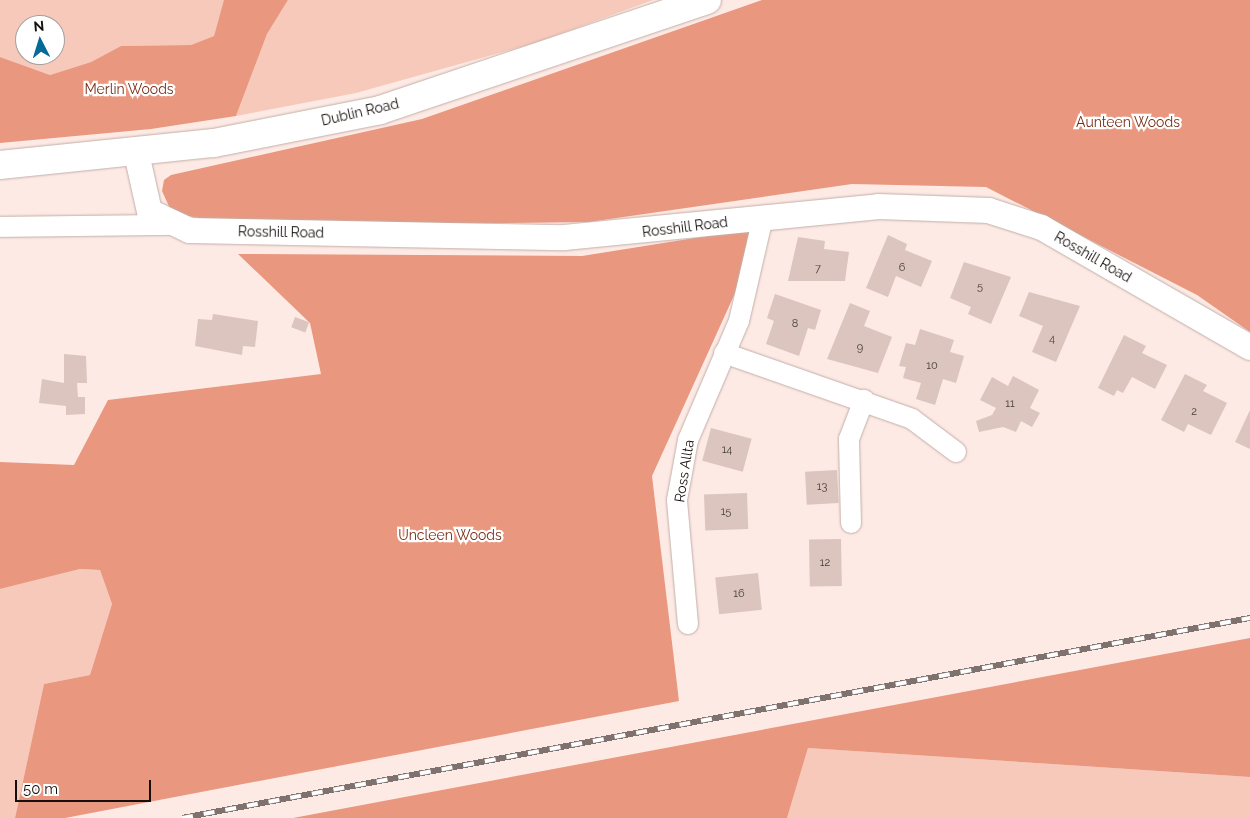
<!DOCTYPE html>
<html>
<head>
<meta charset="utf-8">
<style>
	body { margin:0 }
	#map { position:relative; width:1250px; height:818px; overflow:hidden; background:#fdeae5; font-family:Raleway,sans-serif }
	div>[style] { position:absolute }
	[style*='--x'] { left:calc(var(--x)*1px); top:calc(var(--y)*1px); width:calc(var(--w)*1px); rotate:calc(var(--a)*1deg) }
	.green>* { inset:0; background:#f6c9bb }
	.forest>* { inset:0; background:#e9977e }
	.building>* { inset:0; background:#dbc5be; transform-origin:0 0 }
	.roads { filter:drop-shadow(0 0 1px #c3aea7) drop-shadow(0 0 1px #c3aea7) }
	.minor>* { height:20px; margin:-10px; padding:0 10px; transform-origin:10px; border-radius:10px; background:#fff }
	.tertiary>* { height:25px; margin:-12.5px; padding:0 12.5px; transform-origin:12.5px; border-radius:12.5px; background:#fff }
	.secondary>* { height:28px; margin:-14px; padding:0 14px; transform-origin:14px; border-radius:14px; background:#fff }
	.rail>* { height:5.5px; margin-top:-2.75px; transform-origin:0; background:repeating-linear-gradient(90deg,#fff 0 11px,#7e716e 0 22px); box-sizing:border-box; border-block:1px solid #7e716e }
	span { translate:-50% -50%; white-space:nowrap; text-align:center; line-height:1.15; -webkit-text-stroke:4.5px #fff; paint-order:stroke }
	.number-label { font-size:11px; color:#473c39 }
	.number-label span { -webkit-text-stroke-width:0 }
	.park-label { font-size:14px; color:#782e17 }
	.street-label { font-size:14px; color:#160f0d }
	.north { position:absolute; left:15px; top:15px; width:50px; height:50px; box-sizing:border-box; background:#fff; border:1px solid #a29f9e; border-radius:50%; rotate:355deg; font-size:14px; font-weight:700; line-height:20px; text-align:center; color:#160f0d }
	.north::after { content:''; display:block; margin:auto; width:18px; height:22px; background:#056a98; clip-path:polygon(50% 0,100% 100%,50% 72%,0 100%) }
	.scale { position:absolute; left:15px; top:780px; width:136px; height:22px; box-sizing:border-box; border:2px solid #160f0d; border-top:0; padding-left:6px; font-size:15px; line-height:18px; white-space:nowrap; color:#160f0d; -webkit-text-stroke:4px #fff; paint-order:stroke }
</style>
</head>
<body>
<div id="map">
	<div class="green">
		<div style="clip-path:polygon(evenodd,0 0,224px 0,224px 2px,214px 36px,191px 45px,121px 46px,91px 62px,50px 75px,0 57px,0 0,25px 25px,55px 25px,55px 55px,25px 55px,25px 25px)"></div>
		<div style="clip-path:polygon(288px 0,653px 0,535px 43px,356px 93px,236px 116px,267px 34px)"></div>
		<div style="clip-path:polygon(80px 569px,100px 570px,112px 604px,90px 675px,44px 684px,15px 818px,0 818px,0 589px)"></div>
		<div style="clip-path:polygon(808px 748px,1250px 777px,1250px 818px,787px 818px)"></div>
	</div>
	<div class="forest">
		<div style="clip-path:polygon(224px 0,288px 0,267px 34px,236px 116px,151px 129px,0 143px,0 57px,50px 75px,91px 62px,121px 46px,191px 45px,214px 36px)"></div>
		<div style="clip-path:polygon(762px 0,1250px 0,1250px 332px,1197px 295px,986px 187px,852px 184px,589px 222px,243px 226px,172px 213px,162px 191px,164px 180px,171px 175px,422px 119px)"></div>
		<div style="clip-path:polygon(751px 229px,741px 280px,652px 476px,679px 701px,65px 818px,15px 818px,44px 684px,90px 675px,112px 604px,100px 570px,80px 569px,0 589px,0 462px,74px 465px,108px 400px,321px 374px,310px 323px,238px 254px,582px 256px)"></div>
		<div style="clip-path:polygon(1250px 638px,1250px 777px,808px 748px,787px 818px,293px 818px)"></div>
	</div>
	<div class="building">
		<div style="clip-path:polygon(888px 235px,907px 244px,905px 250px,932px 261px,921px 287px,896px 276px,888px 297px,866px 288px)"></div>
		<div style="clip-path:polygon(798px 237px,825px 241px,824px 249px,849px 252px,845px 281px,788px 281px)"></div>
		<div style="clip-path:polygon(964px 262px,1011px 277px,991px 324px,968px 314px,971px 307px,950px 298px)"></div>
		<div style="clip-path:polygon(1029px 292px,1080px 306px,1056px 362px,1032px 352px,1043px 326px,1019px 316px)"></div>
		<div style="clip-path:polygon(775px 294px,821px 310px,815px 330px,808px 328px,799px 356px,766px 344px,774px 321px,767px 318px)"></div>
		<div style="clip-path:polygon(850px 303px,870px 311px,864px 326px,892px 337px,878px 373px,827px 359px)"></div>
		<div style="clip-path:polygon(213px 314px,258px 321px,255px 347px,243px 346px,242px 355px,195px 346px,198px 319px,212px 320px)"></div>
		<div style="left:295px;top:317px;width:15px;height:11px;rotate:20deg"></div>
		<div style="clip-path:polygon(920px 329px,954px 340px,950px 352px,964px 356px,956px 383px,943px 379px,935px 405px,916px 399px,921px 383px,903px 378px,906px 367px,899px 366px,906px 343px,915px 345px)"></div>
		<div style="clip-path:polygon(1124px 335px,1146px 346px,1142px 353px,1167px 365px,1155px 389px,1132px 377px,1123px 393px,1117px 390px,1114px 396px,1098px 388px)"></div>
		<div style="clip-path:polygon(64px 354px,86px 356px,87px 383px,77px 383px,78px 397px,85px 397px,85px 414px,66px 415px,66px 406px,39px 403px,42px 379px,64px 383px)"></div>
		<div style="clip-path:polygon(1185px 374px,1207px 385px,1203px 391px,1227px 403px,1211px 435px,1188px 424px,1184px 432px,1161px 420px)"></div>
		<div style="clip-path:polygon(1013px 376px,1039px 390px,1030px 408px,1040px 413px,1032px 427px,1021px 421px,1016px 432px,1003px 427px,979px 432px,976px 421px,992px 415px,996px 408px,980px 400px,992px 377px,1008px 386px)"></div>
		<div style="clip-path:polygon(1250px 410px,1250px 449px,1235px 442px)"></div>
		<div style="left:711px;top:428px;width:42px;height:34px;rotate:15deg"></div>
		<div style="left:837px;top:470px;width:33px;height:32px;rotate:87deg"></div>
		<div style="left:747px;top:493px;width:36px;height:43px;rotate:88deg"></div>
		<div style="left:841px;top:539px;width:47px;height:32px;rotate:89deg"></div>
		<div style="left:758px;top:573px;width:37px;height:43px;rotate:84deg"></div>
	</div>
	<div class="roads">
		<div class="minor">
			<div style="--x:0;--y:227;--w:171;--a:-0.7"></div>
			<div style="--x:724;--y:353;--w:199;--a:19.3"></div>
			<div style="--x:912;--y:419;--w:55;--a:36.9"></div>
			<div style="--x:851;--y:523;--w:84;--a:-91.4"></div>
			<div style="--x:849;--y:439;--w:42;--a:-69"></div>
			<div style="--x:688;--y:624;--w:124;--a:-95.1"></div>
			<div style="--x:677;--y:500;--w:61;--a:-79.6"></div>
			<div style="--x:688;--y:440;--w:129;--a:-66.8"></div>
			<div style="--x:739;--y:321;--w:107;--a:-77"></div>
		</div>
		<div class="tertiary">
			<div style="--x:136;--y:153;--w:59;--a:77.4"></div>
			<div style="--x:149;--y:211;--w:44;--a:25.4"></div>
			<div style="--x:189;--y:230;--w:375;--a:1.1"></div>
			<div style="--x:564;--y:237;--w:316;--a:-5.6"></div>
			<div style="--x:878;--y:206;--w:110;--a:2.1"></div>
			<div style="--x:988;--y:210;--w:56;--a:17.8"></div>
			<div style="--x:1041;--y:227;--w:241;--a:29.9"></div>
		</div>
		<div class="secondary">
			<div style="--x:0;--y:165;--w:215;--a:-5.9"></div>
			<div style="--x:214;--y:143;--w:169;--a:-11.2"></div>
			<div style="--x:380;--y:110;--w:345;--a:-18.6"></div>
		</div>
	</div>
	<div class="rail">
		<div style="--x:182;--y:818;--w:1087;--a:-10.61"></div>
	</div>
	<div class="number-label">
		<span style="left:902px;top:268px">6</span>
		<span style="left:818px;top:269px">7</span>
		<span style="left:980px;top:287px">5</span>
		<span style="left:795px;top:324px">8</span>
		<span style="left:1052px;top:339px">4</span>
		<span style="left:860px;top:348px">9</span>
		<span style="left:932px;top:366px">10</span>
		<span style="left:1010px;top:404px">11</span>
		<span style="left:1194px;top:412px">2</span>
		<span style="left:727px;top:450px">14</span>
		<span style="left:822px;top:487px">13</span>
		<span style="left:726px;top:512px">15</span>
		<span style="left:825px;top:563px">12</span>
		<span style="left:739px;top:594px">16</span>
	</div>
	<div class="park-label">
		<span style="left:129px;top:89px">Merlin Woods</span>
		<span style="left:1128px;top:122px">Aunteen Woods</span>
		<span style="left:450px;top:535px">Uncleen Woods</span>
	</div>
	<div class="street-label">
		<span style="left:360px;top:112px;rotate:-13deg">Dublin Road</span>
		<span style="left:685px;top:227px;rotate:-7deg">Rosshill Road</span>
		<span style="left:281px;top:232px;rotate:1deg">Rosshill Road</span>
		<span style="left:1093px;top:257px;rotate:30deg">Rosshill Road</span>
		<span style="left:684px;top:471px;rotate:-81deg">Ross Allta</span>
	</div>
	<div class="north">N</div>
	<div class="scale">50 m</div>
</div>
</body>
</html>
